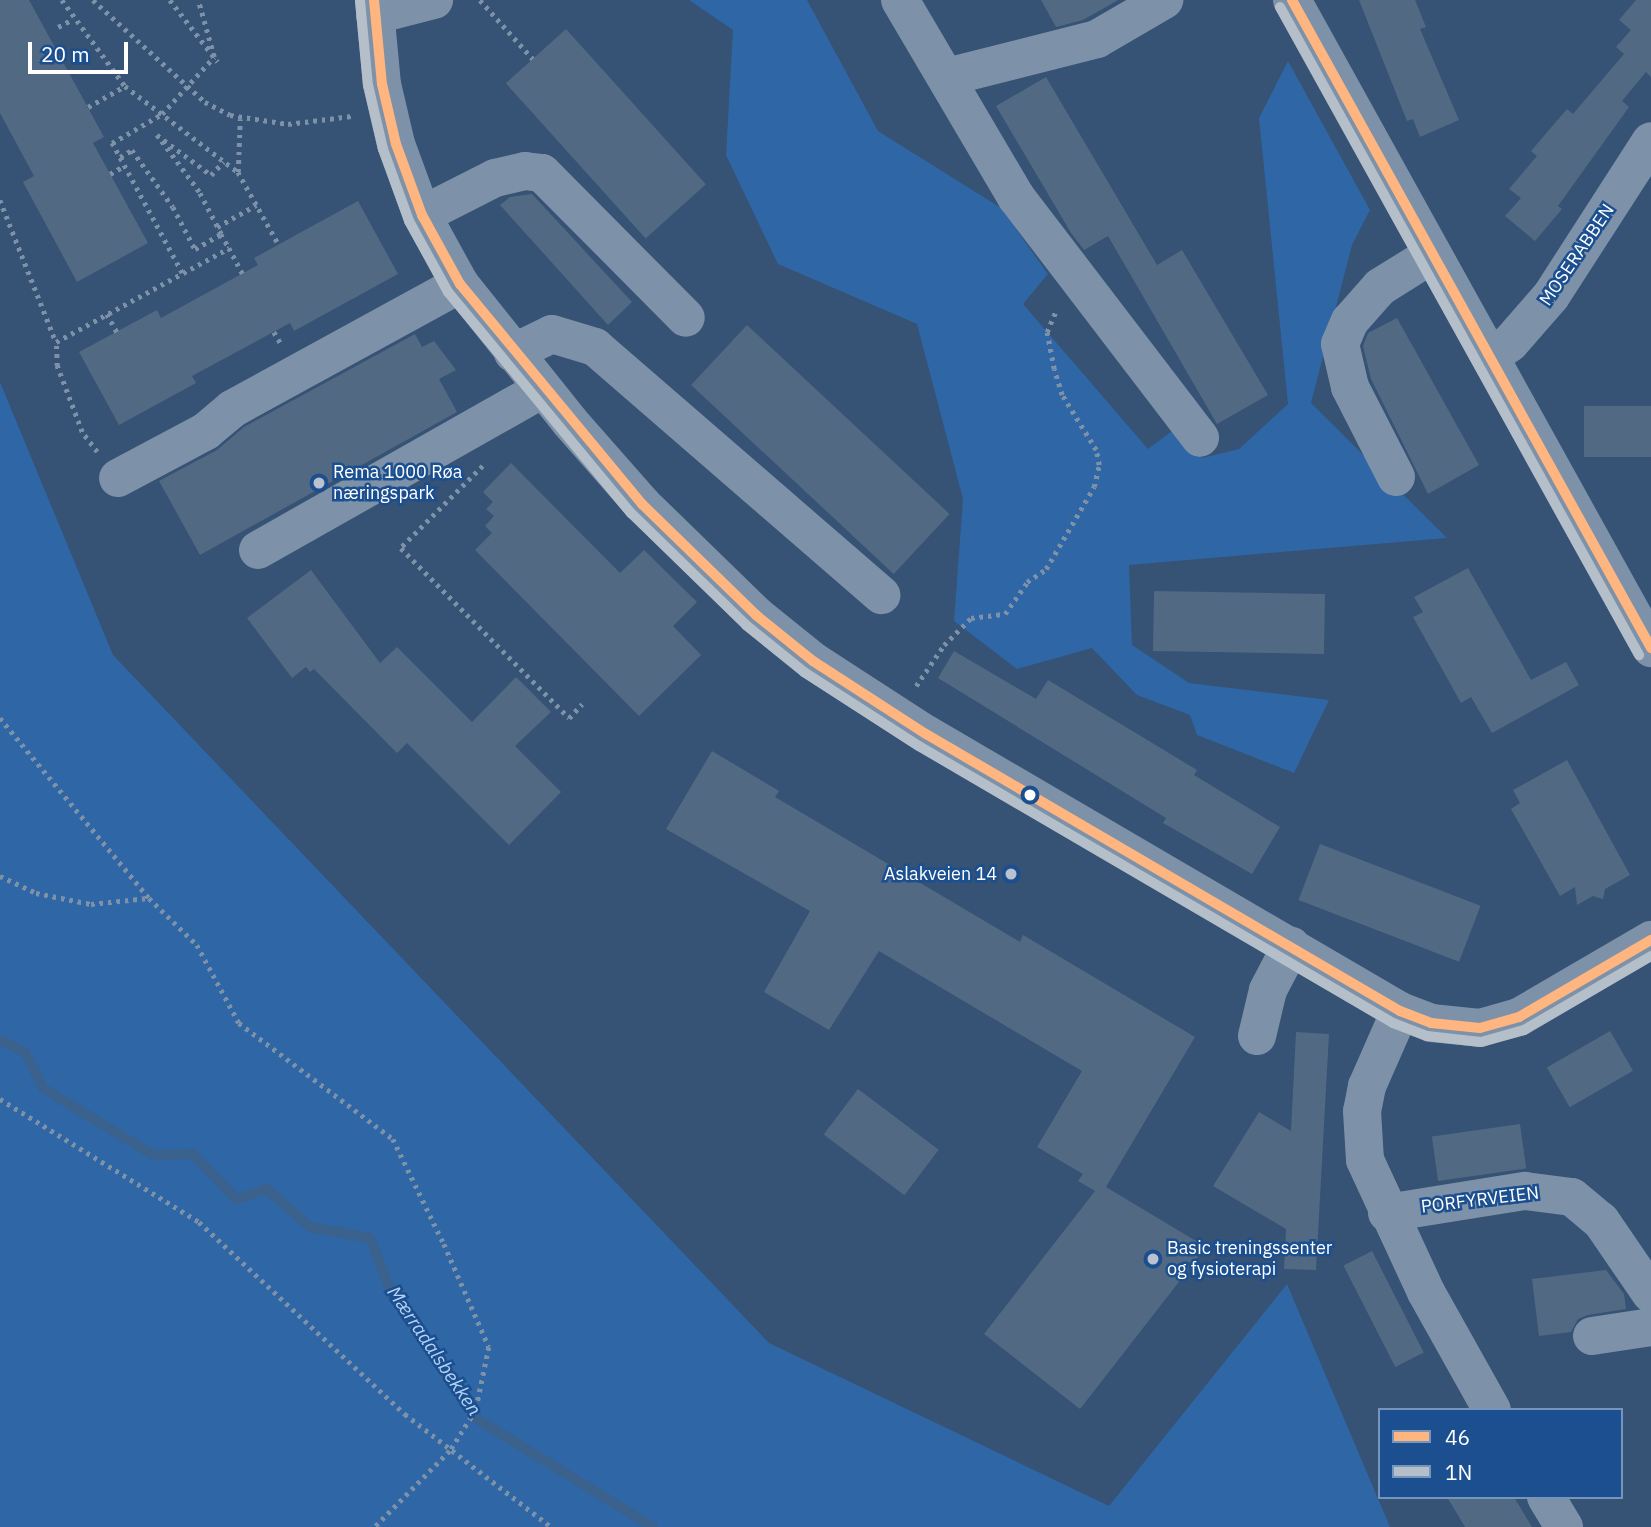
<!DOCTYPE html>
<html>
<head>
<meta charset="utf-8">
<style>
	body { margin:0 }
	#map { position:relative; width:1651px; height:1527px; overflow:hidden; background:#365274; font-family:"IBM Plex Sans",sans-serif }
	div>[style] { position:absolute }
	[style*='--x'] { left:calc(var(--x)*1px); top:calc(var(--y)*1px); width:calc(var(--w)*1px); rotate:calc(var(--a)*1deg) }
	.green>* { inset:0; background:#2f66a5 }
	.stream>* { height:10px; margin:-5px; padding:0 5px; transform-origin:5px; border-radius:5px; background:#3b618d }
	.building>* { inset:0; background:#526984; transform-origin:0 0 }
	.path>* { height:4.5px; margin-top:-2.25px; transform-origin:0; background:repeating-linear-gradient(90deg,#7d92a8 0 3.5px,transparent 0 8.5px) }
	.minor>* { height:38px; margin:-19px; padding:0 19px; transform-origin:19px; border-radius:19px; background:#7d92a8 }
	.bus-1>* { height:10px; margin:-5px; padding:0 5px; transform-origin:5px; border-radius:5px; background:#ffb580 }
	.bus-2>* { height:10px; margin:-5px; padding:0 5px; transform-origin:5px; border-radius:5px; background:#b4bfca }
	.dots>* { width:19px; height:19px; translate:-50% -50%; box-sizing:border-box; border:4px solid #1b4f8f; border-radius:50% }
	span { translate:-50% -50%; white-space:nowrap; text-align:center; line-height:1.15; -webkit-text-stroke:5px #1b4f8f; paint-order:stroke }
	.street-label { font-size:18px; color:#fff }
	.poi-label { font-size:18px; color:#fff }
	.left { translate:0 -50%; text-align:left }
	.right { translate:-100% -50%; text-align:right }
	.water-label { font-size:19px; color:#b5d3f5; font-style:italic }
	.legend { position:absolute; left:1378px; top:1408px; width:245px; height:91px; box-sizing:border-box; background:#1b4f8f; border:2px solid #7695bc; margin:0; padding:9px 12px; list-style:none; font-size:21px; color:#fff }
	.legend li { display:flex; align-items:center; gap:14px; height:35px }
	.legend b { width:35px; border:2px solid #7695bc }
	.scale { position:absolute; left:28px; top:42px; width:100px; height:32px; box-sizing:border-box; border:4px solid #fff; border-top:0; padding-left:9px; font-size:21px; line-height:24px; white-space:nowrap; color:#fff; -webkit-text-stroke:5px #1b4f8f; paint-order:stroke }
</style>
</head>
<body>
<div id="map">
	<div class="green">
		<div style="clip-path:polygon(689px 0,807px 0,878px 131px,1001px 208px,1048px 274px,1023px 304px,1148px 449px,1176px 428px,1202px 458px,1239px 449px,1288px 404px,1259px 118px,1288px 61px,1370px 210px,1352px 245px,1311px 403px,1447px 538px,1129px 565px,1132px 645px,1189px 683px,1329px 700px,1294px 773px,1197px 735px,1190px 715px,1137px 695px,1092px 648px,1017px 669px,954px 621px,963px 499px,917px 324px,778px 264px,726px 155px,733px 30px)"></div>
		<div style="clip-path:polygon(0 382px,113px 655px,769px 1343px,1109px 1506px,1287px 1284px,1390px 1527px,0 1527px)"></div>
	</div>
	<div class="stream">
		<div style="--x:0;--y:1040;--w:28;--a:26"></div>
		<div style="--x:25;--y:1052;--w:40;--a:63.4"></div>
		<div style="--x:43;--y:1088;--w:129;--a:31.3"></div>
		<div style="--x:153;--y:1155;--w:40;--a:-1.4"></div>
		<div style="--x:193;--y:1154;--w:62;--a:46.3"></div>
		<div style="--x:236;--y:1199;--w:33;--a:-18"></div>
		<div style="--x:267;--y:1189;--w:57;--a:41.5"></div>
		<div style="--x:310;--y:1227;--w:61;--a:10.4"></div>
		<div style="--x:370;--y:1238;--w:57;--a:68.4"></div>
		<div style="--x:391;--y:1291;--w:151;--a:56.6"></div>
		<div style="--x:474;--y:1417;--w:210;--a:31.6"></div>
	</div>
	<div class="building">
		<div style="clip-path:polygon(0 0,29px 0,104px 137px,93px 143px,148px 243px,77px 282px,23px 182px,34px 176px,0 113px)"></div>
		<div style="clip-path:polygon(1041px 0,1118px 0,1083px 20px,1056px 27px)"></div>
		<div style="clip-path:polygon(1359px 0,1415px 0,1426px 27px,1420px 29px,1459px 120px,1420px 137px,1413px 119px,1407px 121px)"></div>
		<div style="clip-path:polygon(1636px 0,1651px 0,1651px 77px,1646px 72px,1622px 101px,1629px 107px,1558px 206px,1562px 209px,1535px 241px,1505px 216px,1521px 198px,1509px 189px,1537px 156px,1531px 151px,1567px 109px,1573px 114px,1624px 54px,1616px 47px,1631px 30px,1619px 20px)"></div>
		<div style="left:566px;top:29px;width:209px;height:81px;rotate:48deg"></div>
		<div style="clip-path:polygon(1046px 77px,1157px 265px,1182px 250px,1268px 395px,1217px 424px,1108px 236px,1084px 250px,1071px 233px,996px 106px)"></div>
		<div style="clip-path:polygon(532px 194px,632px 302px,608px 325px,500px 205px,510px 197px)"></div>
		<div style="clip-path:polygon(358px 201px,398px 274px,294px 331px,290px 323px,192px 376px,196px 383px,119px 425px,79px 352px,157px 310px,161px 318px,258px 265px,254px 258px)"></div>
		<div style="clip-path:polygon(1397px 318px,1479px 465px,1428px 494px,1371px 379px,1363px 346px,1368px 333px)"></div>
		<div style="left:747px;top:325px;width:277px;height:82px;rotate:43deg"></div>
		<div style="clip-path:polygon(415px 334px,422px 347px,434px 341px,456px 370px,439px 379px,457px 412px,200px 555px,159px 481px,217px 450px,244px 427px)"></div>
		<div style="left:1651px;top:406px;width:51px;height:67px;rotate:90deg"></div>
		<div style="clip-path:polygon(511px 463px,620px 573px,644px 550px,697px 602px,673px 626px,701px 655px,639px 716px,475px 550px,492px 533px,485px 526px,494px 516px,486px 509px,493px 502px,483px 492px)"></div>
		<div style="clip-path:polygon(1468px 568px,1531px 680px,1566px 662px,1579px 685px,1492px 733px,1471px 697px,1461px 703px,1413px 617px,1423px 612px,1414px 597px)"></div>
		<div style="clip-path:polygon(311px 570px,380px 663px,397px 647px,472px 722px,516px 677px,551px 712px,515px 746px,561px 792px,509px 845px,407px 743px,397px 753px,314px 669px,310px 672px,306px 667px,292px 678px,247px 618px)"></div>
		<div style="left:1154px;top:591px;width:171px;height:60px;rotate:1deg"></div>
		<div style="clip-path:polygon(954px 651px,1036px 699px,1048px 680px,1197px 770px,1194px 775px,1280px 827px,1252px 874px,1163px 823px,1166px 818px,938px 678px)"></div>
		<div style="clip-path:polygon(712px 751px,779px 791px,775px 797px,1020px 942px,1023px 935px,1195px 1037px,1106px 1187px,1206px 1247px,1080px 1409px,984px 1334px,1095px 1191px,1078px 1181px,1083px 1174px,1037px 1147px,1082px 1071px,879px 951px,829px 1030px,764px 992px,810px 911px,666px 829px)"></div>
		<div style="clip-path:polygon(1567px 760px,1630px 875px,1605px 889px,1603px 899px,1593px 896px,1577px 905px,1575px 887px,1560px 896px,1511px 809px,1520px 803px,1513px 790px)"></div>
		<div style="left:1320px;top:844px;width:172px;height:60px;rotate:21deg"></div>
		<div style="left:1610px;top:1031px;width:46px;height:73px;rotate:60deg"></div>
		<div style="clip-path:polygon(1296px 1032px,1329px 1034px,1316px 1270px,1284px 1269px,1286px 1229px,1213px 1186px,1259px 1112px,1291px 1131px)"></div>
		<div style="left:858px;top:1089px;width:101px;height:57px;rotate:37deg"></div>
		<div style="left:1520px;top:1124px;width:45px;height:89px;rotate:82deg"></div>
		<div style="left:1372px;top:1251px;width:114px;height:32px;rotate:63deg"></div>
		<div style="clip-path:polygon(1606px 1270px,1624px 1294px,1626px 1309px,1588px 1315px,1578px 1319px,1571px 1332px,1539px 1336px,1532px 1279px)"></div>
		<div style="clip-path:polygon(1447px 1497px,1514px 1497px,1532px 1527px,1465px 1527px)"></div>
	</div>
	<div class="path">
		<div style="--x:62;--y:0;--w:107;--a:53.8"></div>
		<div style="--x:125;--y:86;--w:142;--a:37.3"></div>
		<div style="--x:238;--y:172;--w:84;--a:60.7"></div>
		<div style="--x:93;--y:0;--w:151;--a:42.3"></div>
		<div style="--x:205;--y:102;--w:28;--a:27"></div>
		<div style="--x:230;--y:115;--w:59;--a:8.8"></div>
		<div style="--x:288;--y:124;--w:64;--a:-7.1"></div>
		<div style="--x:170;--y:0;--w:78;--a:52.3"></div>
		<div style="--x:480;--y:0;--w:79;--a:48.1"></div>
		<div style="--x:58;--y:27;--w:17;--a:-28"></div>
		<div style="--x:88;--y:107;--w:43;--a:-29.6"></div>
		<div style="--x:120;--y:157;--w:14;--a:-30"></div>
		<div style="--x:132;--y:150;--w:70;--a:54.3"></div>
		<div style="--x:173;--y:207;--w:47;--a:62.4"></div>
		<div style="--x:195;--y:249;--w:30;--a:-30"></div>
		<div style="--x:221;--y:234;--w:47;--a:-117.6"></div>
		<div style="--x:199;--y:192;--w:71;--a:-126.4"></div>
		<div style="--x:157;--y:135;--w:67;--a:36.5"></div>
		<div style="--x:211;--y:175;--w:18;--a:-47"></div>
		<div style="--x:238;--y:172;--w:53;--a:-87.8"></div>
		<div style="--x:110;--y:174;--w:16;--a:-30"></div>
		<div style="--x:0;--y:200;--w:153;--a:68.5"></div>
		<div style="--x:217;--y:227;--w:45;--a:-29.4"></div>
		<div style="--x:221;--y:234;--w:16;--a:60"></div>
		<div style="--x:182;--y:273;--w:148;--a:-118.3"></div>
		<div style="--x:112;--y:143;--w:58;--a:-30.1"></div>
		<div style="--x:162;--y:114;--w:77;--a:-47.6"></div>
		<div style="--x:214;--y:57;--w:59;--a:-105.7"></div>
		<div style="--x:107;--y:314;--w:21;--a:61"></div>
		<div style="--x:274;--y:332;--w:12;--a:59"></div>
		<div style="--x:97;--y:452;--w:25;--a:-127"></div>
		<div style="--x:82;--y:432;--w:71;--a:-110.7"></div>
		<div style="--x:57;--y:366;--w:24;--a:-92"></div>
		<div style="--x:56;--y:342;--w:197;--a:-28.5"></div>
		<div style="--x:229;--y:248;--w:30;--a:62"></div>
		<div style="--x:483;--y:466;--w:116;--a:135"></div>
		<div style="--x:401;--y:548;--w:239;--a:45.3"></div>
		<div style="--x:569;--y:718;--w:19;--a:-47"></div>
		<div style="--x:916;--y:686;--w:50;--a:-55.7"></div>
		<div style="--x:944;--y:645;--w:38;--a:-45"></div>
		<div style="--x:971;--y:618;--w:34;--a:-7"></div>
		<div style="--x:1005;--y:614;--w:39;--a:-55"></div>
		<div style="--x:1027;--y:582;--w:23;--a:-34"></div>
		<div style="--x:1046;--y:569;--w:95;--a:-59.7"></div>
		<div style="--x:1094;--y:487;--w:23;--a:-77"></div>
		<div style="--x:1099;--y:465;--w:15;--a:-101"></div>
		<div style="--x:1096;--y:450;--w:65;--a:-121.7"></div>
		<div style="--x:1062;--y:395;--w:27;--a:-107"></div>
		<div style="--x:1054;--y:369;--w:38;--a:-101"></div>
		<div style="--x:1047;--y:332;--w:25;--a:-67"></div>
		<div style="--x:0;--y:718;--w:234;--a:50.4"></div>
		<div style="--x:149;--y:898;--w:67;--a:44.4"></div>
		<div style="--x:197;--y:945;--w:89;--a:61.7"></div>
		<div style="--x:239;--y:1023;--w:193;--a:37"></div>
		<div style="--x:393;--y:1139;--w:117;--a:64.1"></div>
		<div style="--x:444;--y:1244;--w:112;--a:66.4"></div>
		<div style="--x:489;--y:1347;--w:64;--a:101.7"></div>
		<div style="--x:476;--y:1410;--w:49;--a:122.4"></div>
		<div style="--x:450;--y:1451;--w:107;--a:134.6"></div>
		<div style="--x:0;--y:876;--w:40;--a:25"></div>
		<div style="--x:36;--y:893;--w:56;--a:11.3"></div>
		<div style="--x:91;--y:904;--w:57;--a:-6"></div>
		<div style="--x:0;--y:1099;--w:234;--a:31.7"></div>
		<div style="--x:199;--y:1222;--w:282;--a:43"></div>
		<div style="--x:405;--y:1414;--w:185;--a:37.7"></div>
	</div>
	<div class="minor">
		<div style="--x:374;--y:0;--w:84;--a:84.6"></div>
		<div style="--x:382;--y:84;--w:62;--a:76.9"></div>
		<div style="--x:396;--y:144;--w:76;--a:69.9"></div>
		<div style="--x:422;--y:215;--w:79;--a:61.2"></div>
		<div style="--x:460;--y:284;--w:176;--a:51.4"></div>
		<div style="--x:570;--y:422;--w:109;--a:48.7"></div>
		<div style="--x:642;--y:504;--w:159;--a:44.2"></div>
		<div style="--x:756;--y:615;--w:73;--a:38.9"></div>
		<div style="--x:813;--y:661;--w:135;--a:32.9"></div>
		<div style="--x:926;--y:734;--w:549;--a:30.3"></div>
		<div style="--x:1400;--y:1011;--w:33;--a:21"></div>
		<div style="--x:1431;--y:1023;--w:49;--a:5.8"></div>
		<div style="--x:1480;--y:1028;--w:41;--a:-15.8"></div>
		<div style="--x:1519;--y:1017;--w:153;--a:-30.3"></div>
		<div style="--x:900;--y:0;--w:229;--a:59.5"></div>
		<div style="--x:1016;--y:197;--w:303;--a:52.6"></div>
		<div style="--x:1292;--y:0;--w:741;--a:61.01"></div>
		<div style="--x:375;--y:15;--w:61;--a:-14.3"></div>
		<div style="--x:947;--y:77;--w:155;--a:-14.2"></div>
		<div style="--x:1097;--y:39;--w:78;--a:-30.2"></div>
		<div style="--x:422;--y:215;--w:82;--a:-26.9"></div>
		<div style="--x:495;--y:178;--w:31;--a:-13"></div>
		<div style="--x:525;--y:171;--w:17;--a:7"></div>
		<div style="--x:542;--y:173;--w:204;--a:45.2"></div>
		<div style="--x:513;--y:353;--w:43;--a:-26"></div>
		<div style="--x:552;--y:334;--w:45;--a:16.8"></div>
		<div style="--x:595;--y:347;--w:379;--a:40.9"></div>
		<div style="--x:1490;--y:357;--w:24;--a:-35"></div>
		<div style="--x:1510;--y:343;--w:62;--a:-48.9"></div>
		<div style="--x:1551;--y:296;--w:184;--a:-57.2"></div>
		<div style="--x:1396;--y:477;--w:101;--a:-117.1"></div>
		<div style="--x:1350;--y:387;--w:44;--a:-103.1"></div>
		<div style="--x:1340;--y:344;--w:25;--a:-67"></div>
		<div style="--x:1350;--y:321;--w:45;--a:-48.6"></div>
		<div style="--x:1380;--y:287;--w:62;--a:-31.9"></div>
		<div style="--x:118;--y:478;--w:100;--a:-28.1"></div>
		<div style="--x:206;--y:431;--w:34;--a:-40"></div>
		<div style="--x:232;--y:409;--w:260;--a:-28.7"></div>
		<div style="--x:258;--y:550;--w:326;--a:-29.5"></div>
		<div style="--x:1400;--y:1011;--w:82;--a:113.7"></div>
		<div style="--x:1367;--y:1086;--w:25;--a:101"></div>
		<div style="--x:1362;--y:1111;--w:49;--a:86.5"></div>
		<div style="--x:1365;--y:1160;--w:145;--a:65.2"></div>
		<div style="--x:1426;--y:1292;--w:135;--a:60.8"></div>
		<div style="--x:1257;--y:1036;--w:47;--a:-76.6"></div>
		<div style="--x:1268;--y:990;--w:50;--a:-62.4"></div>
		<div style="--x:1387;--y:1213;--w:140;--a:-9.1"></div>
		<div style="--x:1525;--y:1191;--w:47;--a:7.3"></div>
		<div style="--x:1572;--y:1197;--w:38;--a:40"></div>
		<div style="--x:1601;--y:1221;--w:88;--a:55.6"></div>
		<div style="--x:1592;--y:1336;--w:60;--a:-8.7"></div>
		<div style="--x:1546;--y:1497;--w:35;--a:59"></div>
	</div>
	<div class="bus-1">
		<div style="--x:374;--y:0;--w:84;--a:84.6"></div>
		<div style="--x:382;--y:84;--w:62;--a:76.9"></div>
		<div style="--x:396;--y:144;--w:76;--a:69.9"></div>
		<div style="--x:422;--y:215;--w:79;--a:61.2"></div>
		<div style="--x:460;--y:284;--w:286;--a:50.4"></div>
		<div style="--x:642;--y:504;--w:159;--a:44.2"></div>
		<div style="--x:756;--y:615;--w:73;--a:38.9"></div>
		<div style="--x:813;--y:661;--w:135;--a:32.9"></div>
		<div style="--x:926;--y:734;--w:549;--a:30.3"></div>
		<div style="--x:1400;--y:1011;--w:33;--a:21"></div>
		<div style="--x:1431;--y:1023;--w:49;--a:5.8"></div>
		<div style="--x:1480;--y:1028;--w:41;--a:-15.8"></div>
		<div style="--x:1519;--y:1017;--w:153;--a:-30.3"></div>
		<div style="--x:1292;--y:0;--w:741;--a:61.01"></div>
	</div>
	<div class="bus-2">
		<div style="--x:360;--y:1;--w:84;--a:84.6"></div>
		<div style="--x:368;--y:85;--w:66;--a:76.8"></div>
		<div style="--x:383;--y:149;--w:77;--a:70.1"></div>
		<div style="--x:409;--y:221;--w:81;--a:61.2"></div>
		<div style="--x:448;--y:292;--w:287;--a:50.4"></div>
		<div style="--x:631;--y:513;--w:161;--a:44.2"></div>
		<div style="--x:746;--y:625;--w:75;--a:39"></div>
		<div style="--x:804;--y:672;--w:137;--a:32.8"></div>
		<div style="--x:919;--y:746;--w:549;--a:30.3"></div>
		<div style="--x:1393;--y:1023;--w:36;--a:21"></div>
		<div style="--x:1427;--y:1036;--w:54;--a:6.3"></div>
		<div style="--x:1481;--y:1042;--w:45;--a:-15.6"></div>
		<div style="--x:1524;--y:1030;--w:147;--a:-30.2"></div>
		<div style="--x:1280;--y:7;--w:741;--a:61.01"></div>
	</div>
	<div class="dots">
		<div style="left:319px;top:483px;background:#b9c2ce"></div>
		<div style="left:1030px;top:795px;background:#fff"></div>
		<div style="left:1011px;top:874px;background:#b9c2ce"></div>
		<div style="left:1153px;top:1259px;background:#b9c2ce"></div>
	</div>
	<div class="street-label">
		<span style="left:1577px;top:255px;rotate:-56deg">MOSERABBEN</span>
		<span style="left:1480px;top:1200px;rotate:-7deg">PORFYRVEIEN</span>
	</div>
	<div class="poi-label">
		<span class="left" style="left:333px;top:483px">Rema 1000 Røa<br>næringspark</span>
		<span class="right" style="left:997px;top:874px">Aslakveien 14</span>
		<span class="left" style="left:1167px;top:1259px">Basic treningssenter<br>og fysioterapi</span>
	</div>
	<div class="water-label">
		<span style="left:434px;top:1351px;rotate:56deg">Mærradalsbekken</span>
	</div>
	<ul class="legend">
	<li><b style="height:9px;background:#ffb580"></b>46</li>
	<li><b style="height:9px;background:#b4bfca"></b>1N</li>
	</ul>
	<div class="scale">20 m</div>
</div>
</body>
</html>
